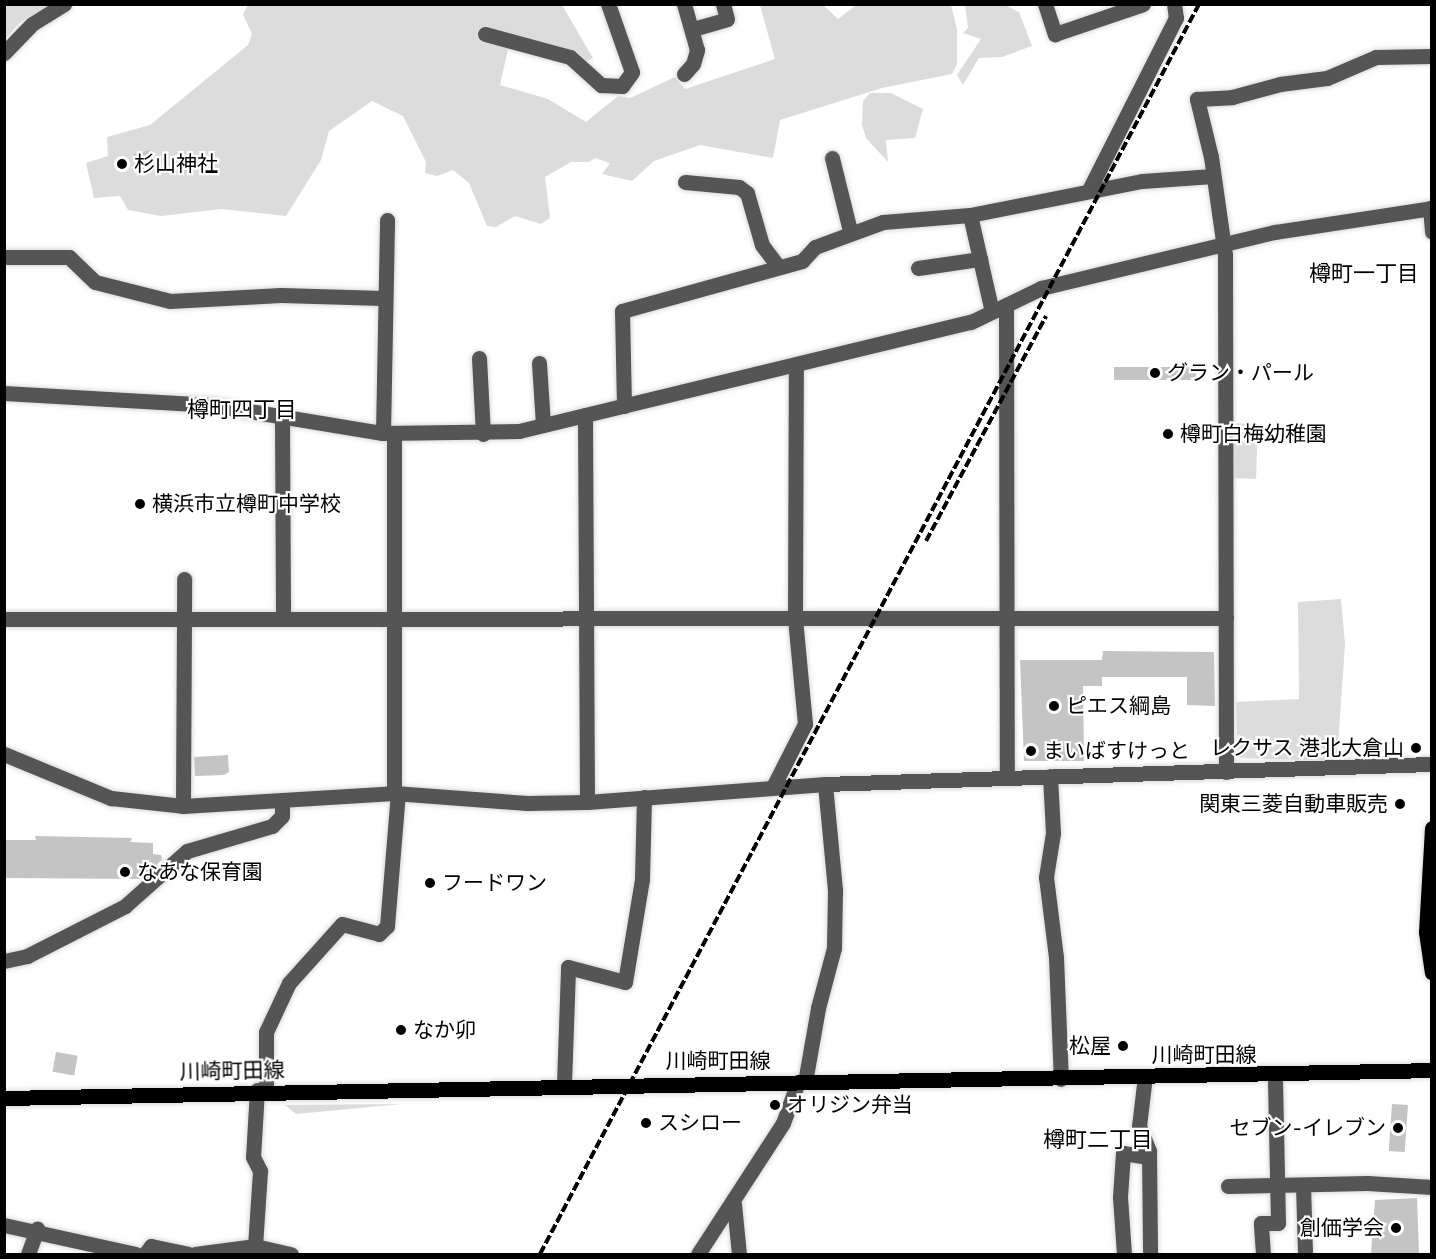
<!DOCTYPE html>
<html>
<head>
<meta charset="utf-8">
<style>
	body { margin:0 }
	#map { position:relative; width:1436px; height:1259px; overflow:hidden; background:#fff; font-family:"Space Grotesk","Noto Sans JP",sans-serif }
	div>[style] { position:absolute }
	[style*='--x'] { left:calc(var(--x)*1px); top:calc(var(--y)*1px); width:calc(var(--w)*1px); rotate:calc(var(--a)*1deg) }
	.green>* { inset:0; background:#dcdcdc; transform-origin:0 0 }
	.building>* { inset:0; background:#c4c4c4; transform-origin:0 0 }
	.roads { filter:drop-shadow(0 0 2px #dbdbdb) drop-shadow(0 0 2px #dbdbdb) }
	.minor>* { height:15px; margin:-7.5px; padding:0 7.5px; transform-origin:7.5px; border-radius:7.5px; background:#555 }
	.major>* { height:15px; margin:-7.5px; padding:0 7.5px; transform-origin:7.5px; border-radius:7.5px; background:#000 }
	.rail>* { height:4px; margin-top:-2px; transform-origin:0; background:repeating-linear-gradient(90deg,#000 0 9px,transparent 0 12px) }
	.dots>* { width:16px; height:16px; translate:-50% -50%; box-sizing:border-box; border:3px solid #fff; border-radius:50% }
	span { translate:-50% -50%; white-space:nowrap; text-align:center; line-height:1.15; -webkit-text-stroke:4.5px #fff; paint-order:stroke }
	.poi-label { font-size:21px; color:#000 }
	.left { translate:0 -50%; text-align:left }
	.right { translate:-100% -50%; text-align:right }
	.street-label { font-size:21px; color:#000 }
	.neighbourhood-label { font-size:22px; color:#000 }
	.frame { position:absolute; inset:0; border:6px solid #000; pointer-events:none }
</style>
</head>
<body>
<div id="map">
	<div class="green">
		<div style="clip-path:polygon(5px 5px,50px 5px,20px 22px,5px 39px)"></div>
		<div style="clip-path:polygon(248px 5px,562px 5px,593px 58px,587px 62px,572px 52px,511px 36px,500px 85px,548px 99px,586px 122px,618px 96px,630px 98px,675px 77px,685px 89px,775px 59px,760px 5px,823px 5px,838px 19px,856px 5px,951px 5px,957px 29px,957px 64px,952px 74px,882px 88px,780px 120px,773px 158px,700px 145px,654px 161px,632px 181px,602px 174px,610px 163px,595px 158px,589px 162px,571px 162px,545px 177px,550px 218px,541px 224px,515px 216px,496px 227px,487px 226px,469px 183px,453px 170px,437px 176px,425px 173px,426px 162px,403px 116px,372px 101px,329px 131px,321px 160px,286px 216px,221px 209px,161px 216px,128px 210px,120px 196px,94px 198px,86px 163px,108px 156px,107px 137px,150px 125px,248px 45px,252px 34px,243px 14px)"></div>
		<div style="clip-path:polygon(965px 5px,1005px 5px,1019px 12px,1032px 46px,1002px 57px,979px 58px,963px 85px,957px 75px,981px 39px,963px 33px,968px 28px)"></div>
		<div style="clip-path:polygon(870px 93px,891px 93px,923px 109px,915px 138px,886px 140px,888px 162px,866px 138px,862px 125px,863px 101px)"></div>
		<div style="left:1231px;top:423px;width:27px;height:55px;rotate:2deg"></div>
		<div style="clip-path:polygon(1341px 599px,1345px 644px,1337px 761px,1238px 758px,1236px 702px,1299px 699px,1298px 602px)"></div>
		<div style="clip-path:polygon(402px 1104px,296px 1114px,285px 1105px)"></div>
	</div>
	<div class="building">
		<div style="left:151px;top:150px;width:17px;height:18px;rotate:77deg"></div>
		<div style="left:1196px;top:367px;width:13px;height:82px;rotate:90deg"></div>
		<div style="clip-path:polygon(1103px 651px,1214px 652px,1215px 706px,1187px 705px,1187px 677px,1102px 677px,1102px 686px,1083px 686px,1084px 761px,1024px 761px,1020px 660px,1102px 660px)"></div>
		<div style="clip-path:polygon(228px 755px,229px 772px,224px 775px,195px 776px,194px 757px)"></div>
		<div style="clip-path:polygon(35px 836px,132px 838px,130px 842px,153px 843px,153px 854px,161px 855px,162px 860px,141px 879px,4px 878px,4px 840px,36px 840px)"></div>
		<div style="left:56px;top:1052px;width:22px;height:20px;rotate:10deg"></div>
		<div style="left:1392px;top:1104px;width:16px;height:47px;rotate:4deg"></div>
		<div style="clip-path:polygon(1417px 1198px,1419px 1254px,1371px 1253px,1375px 1200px)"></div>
	</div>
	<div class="roads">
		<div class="minor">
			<div style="--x:1045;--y:4;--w:32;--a:72"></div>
			<div style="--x:1055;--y:34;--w:93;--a:-18.8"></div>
			<div style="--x:693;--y:29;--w:35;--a:-16"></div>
			<div style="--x:727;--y:19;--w:16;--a:-105"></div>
			<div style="--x:485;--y:34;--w:88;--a:15.1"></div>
			<div style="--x:570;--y:57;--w:42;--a:42.1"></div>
			<div style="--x:601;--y:85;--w:21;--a:3"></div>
			<div style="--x:622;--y:86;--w:17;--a:-54"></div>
			<div style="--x:632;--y:72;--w:72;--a:-109.4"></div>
			<div style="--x:4;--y:53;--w:40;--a:-46"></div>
			<div style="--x:32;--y:24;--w:38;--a:-32"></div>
			<div style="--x:684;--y:74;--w:13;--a:-48"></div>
			<div style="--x:693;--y:64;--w:15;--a:-74"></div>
			<div style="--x:697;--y:50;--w:48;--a:-105.8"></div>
			<div style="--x:832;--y:158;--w:75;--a:76.1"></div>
			<div style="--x:685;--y:182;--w:54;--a:5.3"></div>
			<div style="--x:739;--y:187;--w:10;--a:37"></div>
			<div style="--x:747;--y:193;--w:54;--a:73.9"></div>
			<div style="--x:762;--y:245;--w:25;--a:53"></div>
			<div style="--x:1089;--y:190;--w:193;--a:-63.2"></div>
			<div style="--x:1176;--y:18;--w:14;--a:-98"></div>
			<div style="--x:1430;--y:208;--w:24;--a:85"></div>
			<div style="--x:970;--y:215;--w:99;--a:77.2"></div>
			<div style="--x:4;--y:257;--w:65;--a:0"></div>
			<div style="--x:69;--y:257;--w:36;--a:44"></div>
			<div style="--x:95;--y:282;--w:77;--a:14.2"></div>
			<div style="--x:170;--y:301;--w:111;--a:-3.1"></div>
			<div style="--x:281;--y:295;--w:102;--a:1.7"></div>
			<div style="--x:918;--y:268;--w:63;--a:-8.3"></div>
			<div style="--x:1006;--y:305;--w:473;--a:89.9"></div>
			<div style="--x:479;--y:358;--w:76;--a:87"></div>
			<div style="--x:539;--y:363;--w:62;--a:86.3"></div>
			<div style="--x:4;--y:393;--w:209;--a:3.3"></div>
			<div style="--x:213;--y:405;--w:172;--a:9.4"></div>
			<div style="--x:383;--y:433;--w:136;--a:-0.8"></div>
			<div style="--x:519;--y:431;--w:465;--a:-13.6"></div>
			<div style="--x:971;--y:322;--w:78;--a:-25.9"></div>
			<div style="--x:1041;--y:288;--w:241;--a:-13.5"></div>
			<div style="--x:1275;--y:232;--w:159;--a:-8.7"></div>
			<div style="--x:624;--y:406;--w:95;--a:-91.2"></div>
			<div style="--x:622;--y:311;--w:187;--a:-15.5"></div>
			<div style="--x:802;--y:261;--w:19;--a:-47"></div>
			<div style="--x:815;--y:247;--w:72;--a:-20.2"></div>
			<div style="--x:883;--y:222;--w:87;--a:-4.6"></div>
			<div style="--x:970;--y:215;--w:175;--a:-11.2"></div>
			<div style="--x:1142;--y:181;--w:71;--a:-4"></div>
			<div style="--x:585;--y:415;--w:387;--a:89.7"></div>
			<div style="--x:282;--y:416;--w:203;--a:89.7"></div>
			<div style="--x:383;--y:433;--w:213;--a:-88.9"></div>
			<div style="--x:394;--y:434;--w:359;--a:90"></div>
			<div style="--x:4;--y:619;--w:1222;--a:-0.05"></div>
			<div style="--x:4;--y:754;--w:116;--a:22.4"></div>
			<div style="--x:111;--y:798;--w:72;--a:6.3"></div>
			<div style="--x:183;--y:806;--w:211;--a:-3.5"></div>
			<div style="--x:394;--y:793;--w:133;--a:4.3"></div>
			<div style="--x:527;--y:803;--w:60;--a:-1"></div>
			<div style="--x:587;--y:802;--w:239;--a:-4.3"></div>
			<div style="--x:825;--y:784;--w:607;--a:-1.89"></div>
			<div style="--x:1226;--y:772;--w:517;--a:-90.11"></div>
			<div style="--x:1225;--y:255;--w:99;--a:-98.1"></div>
			<div style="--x:1211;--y:157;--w:60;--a:-103.6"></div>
			<div style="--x:1197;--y:99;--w:35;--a:-3"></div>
			<div style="--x:1232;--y:97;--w:50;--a:-15.2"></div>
			<div style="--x:1280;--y:84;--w:47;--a:-7.3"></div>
			<div style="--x:1327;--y:78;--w:53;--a:-23.2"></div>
			<div style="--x:1376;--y:57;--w:56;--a:-1"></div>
			<div style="--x:1050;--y:776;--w:57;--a:87"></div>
			<div style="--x:1053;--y:833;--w:45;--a:99"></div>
			<div style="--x:1046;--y:877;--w:81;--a:82.9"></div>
			<div style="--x:1056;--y:957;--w:122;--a:87.7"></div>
			<div style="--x:773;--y:787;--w:71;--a:-63.1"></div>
			<div style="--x:805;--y:724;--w:106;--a:-95.4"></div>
			<div style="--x:795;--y:618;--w:252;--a:-89.8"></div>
			<div style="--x:183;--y:806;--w:227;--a:-89.7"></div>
			<div style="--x:4;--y:961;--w:24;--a:-12"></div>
			<div style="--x:27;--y:956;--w:110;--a:-27"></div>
			<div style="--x:125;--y:906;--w:83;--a:-41.6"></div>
			<div style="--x:187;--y:851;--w:89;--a:-16.4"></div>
			<div style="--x:272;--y:826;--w:14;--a:-45"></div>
			<div style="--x:282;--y:816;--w:16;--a:-90"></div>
			<div style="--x:1145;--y:1076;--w:50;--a:96.8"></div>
			<div style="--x:1139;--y:1126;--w:27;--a:68"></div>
			<div style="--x:1149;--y:1151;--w:103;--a:89.4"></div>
			<div style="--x:805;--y:1082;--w:75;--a:-80"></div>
			<div style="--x:818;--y:1008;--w:62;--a:-75.1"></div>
			<div style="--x:834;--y:948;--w:58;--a:-89"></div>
			<div style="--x:835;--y:890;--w:106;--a:-95.4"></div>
			<div style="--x:564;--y:1084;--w:117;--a:-88"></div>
			<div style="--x:568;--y:967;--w:59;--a:14.7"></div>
			<div style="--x:625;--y:982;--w:104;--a:-80.6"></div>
			<div style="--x:642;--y:879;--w:82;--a:-88.6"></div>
			<div style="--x:257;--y:1090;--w:67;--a:93.4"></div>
			<div style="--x:253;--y:1157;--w:16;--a:63"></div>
			<div style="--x:260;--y:1171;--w:75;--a:93.8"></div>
			<div style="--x:255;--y:1246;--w:37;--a:13"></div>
			<div style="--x:266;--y:1091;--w:59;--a:-90"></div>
			<div style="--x:266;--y:1032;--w:54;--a:-64.9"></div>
			<div style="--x:289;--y:983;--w:79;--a:-48.1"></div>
			<div style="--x:342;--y:924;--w:38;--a:15"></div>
			<div style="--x:379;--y:934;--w:11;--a:-45"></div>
			<div style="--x:387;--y:926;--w:133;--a:-85.3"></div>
			<div style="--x:1303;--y:1185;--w:69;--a:88.3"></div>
			<div style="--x:1228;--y:1186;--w:139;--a:-1.2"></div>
			<div style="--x:1367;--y:1183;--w:65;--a:3.5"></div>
			<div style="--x:734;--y:1204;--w:50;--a:84.3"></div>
			<div style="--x:4;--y:1225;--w:135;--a:12.4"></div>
			<div style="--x:28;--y:1254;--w:27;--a:-70"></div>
			<div style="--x:145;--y:1254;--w:10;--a:-53"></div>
			<div style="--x:151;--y:1246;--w:38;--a:12"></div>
			<div style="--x:195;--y:1254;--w:61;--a:-7.6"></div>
			<div style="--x:698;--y:1254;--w:156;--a:-57"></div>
			<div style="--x:783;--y:1123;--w:44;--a:-69.9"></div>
			<div style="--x:1124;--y:1254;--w:57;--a:-94"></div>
			<div style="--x:1120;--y:1197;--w:44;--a:-86.1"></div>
			<div style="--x:1123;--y:1153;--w:26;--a:9"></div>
			<div style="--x:1263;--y:1254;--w:31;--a:-94"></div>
			<div style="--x:1261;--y:1223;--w:17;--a:0"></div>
			<div style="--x:1278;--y:1223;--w:146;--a:-91.2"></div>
		</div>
		<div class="major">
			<div style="--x:1432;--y:828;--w:104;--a:93.3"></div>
			<div style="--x:1426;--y:932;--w:41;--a:81.7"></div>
			<div style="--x:4;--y:1098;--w:1428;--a:-1.12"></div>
		</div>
	</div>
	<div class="rail">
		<div style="--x:926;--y:541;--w:255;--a:-61.9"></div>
		<div style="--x:540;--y:1254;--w:1413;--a:-62.2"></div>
	</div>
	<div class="dots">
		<div style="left:122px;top:164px;background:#000"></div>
		<div style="left:1155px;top:373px;background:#000"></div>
		<div style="left:1168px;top:434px;background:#000"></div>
		<div style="left:140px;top:504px;background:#000"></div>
		<div style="left:1054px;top:706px;background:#000"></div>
		<div style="left:1416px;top:748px;background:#000"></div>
		<div style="left:1031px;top:751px;background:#000"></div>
		<div style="left:1400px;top:804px;background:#000"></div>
		<div style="left:125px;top:872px;background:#000"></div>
		<div style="left:430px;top:883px;background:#000"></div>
		<div style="left:401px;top:1030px;background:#000"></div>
		<div style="left:1123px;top:1046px;background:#000"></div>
		<div style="left:775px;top:1105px;background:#000"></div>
		<div style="left:646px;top:1123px;background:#000"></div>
		<div style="left:1398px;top:1128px;background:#000"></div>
		<div style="left:1396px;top:1228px;background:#000"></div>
	</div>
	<div class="poi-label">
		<span class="left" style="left:134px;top:164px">杉山神社</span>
		<span class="left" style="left:1167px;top:373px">グラン・パール</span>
		<span class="left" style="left:1180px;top:434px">樽町白梅幼稚園</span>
		<span class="left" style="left:152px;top:504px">横浜市立樽町中学校</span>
		<span class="left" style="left:1066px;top:706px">ピエス綱島</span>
		<span class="right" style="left:1404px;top:748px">レクサス 港北大倉山</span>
		<span class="left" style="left:1043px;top:751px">まいばすけっと</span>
		<span class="right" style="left:1388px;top:804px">関東三菱自動車販売</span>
		<span class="left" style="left:137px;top:872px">なあな保育園</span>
		<span class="left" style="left:442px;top:883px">フードワン</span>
		<span class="left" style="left:413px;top:1030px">なか卯</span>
		<span class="right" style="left:1111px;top:1046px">松屋</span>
		<span class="left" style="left:787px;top:1105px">オリジン弁当</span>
		<span class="left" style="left:658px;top:1123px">スシロー</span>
		<span class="right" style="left:1386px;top:1128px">セブン-イレブン</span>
		<span class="right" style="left:1384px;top:1228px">創価学会</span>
	</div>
	<div class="street-label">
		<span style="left:1204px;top:1055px">川崎町田線</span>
		<span style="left:718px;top:1061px">川崎町田線</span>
		<span style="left:232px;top:1071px;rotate:-1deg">川崎町田線</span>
	</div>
	<div class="neighbourhood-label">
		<span style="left:1364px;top:274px">樽町一丁目</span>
		<span style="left:242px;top:410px">樽町四丁目</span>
		<span style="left:1098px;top:1140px">樽町二丁目</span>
	</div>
	<div class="frame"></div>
</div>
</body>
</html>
